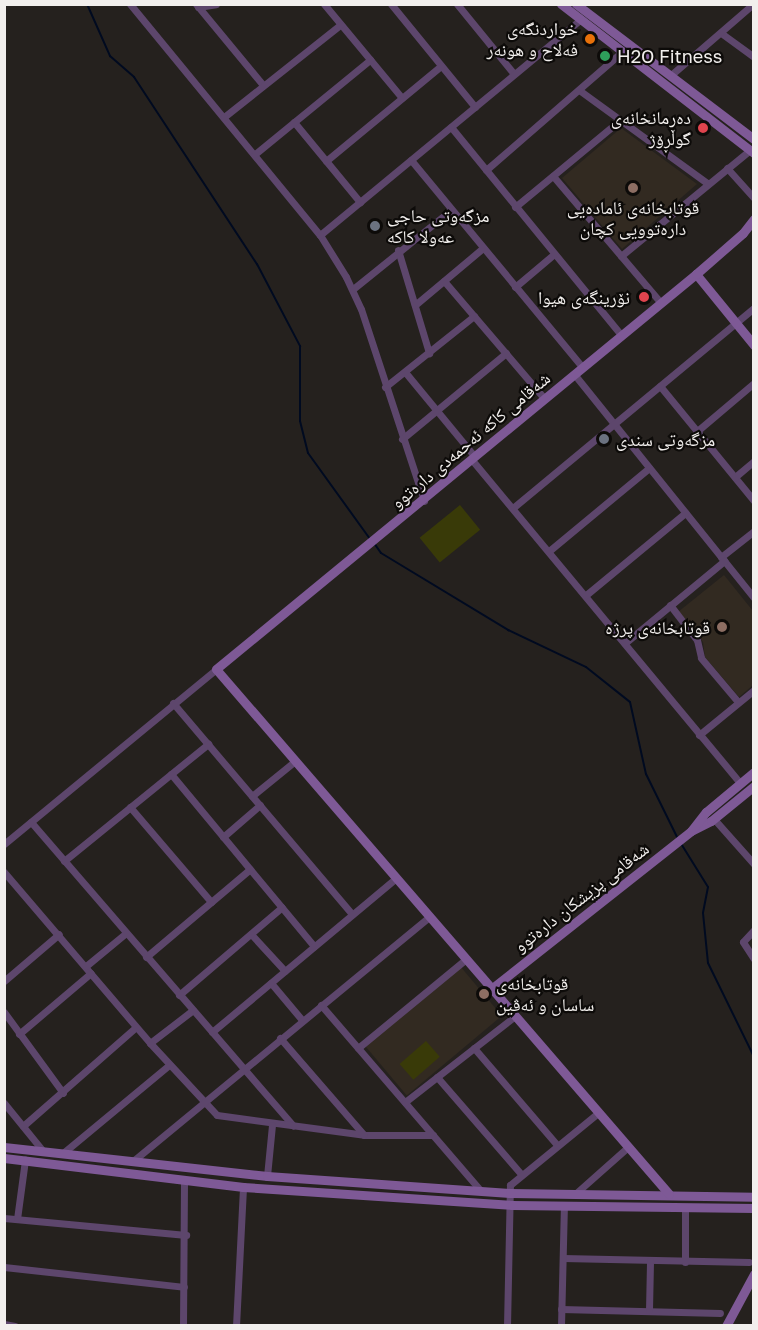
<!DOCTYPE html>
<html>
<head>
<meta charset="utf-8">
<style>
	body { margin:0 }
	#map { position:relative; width:758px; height:1330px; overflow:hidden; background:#25211e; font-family:"Golos Text","Noto Naskh Arabic",sans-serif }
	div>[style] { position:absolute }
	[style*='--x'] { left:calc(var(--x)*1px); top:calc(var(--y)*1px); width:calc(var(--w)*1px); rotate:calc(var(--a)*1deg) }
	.built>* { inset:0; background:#322a21; transform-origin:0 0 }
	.green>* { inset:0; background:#393a08; transform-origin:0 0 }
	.stream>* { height:2px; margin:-1px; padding:0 1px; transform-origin:1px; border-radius:1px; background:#000a20 }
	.street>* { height:7px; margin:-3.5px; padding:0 3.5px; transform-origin:3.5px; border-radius:3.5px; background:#5d466c }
	.secondary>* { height:9px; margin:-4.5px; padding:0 4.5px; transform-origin:4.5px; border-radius:4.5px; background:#7e5996 }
	.dots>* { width:16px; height:16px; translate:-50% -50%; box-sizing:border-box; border:3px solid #0d0b09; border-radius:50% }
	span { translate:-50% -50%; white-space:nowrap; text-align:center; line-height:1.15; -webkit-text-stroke:4.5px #0d0b09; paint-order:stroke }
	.poi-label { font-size:18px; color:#f2efed }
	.right { translate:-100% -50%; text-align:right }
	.left { translate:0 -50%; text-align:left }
	.street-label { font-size:18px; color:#f2efed }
	.frame { position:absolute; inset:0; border:6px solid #f2efed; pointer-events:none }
</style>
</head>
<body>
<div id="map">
	<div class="built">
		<div style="clip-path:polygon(621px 128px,697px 184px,622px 249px,562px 178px)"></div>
		<div style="clip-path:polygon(724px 575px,753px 611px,753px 685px,739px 697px,705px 657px,703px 642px,678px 612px)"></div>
		<div style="left:460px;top:966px;width:65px;height:124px;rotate:50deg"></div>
	</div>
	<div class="green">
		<div style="left:460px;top:505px;width:32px;height:52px;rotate:51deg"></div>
		<div style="left:426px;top:1041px;width:21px;height:35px;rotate:49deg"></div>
	</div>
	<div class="stream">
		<div style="--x:87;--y:4;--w:57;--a:66.1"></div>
		<div style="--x:110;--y:56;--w:32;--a:41"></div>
		<div style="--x:134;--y:77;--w:224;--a:56.7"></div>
		<div style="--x:257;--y:264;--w:93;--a:62.3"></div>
		<div style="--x:300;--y:346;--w:75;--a:90"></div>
		<div style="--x:300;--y:421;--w:33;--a:76"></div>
		<div style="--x:308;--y:453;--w:106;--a:54.2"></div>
		<div style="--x:374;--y:543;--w:12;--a:55"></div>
		<div style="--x:381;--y:553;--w:149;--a:31.2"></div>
		<div style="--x:508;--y:630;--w:86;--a:25.4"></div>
		<div style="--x:586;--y:667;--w:56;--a:38.5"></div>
		<div style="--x:630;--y:702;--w:74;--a:77.5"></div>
		<div style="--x:646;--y:774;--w:70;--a:63.8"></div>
		<div style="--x:680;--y:842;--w:53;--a:58.1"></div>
		<div style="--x:708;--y:887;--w:26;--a:101"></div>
		<div style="--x:703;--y:913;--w:50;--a:84.3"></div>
		<div style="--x:708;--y:963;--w:105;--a:63.9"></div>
	</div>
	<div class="street">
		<div style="--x:130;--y:4;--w:299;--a:50.6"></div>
		<div style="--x:320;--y:235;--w:49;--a:58.2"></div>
		<div style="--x:346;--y:277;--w:35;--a:65"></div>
		<div style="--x:361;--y:309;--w:202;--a:71.8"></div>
		<div style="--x:196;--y:4;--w:105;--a:50.4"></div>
		<div style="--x:324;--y:4;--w:122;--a:50.3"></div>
		<div style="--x:391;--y:4;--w:133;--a:50.8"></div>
		<div style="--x:457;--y:4;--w:90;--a:50.8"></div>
		<div style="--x:198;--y:7;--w:18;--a:-9"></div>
		<div style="--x:721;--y:33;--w:41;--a:36"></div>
		<div style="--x:671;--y:75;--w:108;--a:-40.9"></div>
		<div style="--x:579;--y:90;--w:158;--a:36"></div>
		<div style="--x:224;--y:117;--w:148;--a:-38.4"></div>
		<div style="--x:294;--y:122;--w:104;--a:50.5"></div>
		<div style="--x:451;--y:127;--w:269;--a:50.7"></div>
		<div style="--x:255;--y:154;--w:149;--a:-39.3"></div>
		<div style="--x:411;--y:160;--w:268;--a:50.4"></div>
		<div style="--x:326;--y:161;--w:149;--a:-39.6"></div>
		<div style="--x:727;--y:168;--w:40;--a:48"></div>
		<div style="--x:486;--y:170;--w:181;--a:-41"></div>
		<div style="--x:553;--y:176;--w:167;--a:49.6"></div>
		<div style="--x:515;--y:207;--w:136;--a:-39.6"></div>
		<div style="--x:320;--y:235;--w:339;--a:-39.6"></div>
		<div style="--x:398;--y:250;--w:108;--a:73.2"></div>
		<div style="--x:621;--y:256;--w:167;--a:-39.4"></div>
		<div style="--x:444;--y:281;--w:154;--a:49.5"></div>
		<div style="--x:515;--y:287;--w:51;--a:-40.2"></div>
		<div style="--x:353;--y:289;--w:126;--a:-38.9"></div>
		<div style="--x:415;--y:305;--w:89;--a:-40"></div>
		<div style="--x:405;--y:372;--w:110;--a:50.5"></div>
		<div style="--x:574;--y:374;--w:287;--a:51.2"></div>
		<div style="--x:660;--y:386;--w:149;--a:50.7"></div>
		<div style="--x:385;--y:387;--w:114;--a:-38.6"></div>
		<div style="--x:696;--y:432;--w:76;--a:-40.2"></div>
		<div style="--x:402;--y:439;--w:135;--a:-39.6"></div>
		<div style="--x:472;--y:460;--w:420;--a:50.3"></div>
		<div style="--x:735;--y:477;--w:25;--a:-40"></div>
		<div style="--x:514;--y:507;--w:312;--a:-39.7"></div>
		<div style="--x:549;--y:551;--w:130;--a:-39.7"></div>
		<div style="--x:721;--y:557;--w:42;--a:-38.2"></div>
		<div style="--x:586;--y:595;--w:129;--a:-39.6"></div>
		<div style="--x:670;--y:605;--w:44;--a:52.4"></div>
		<div style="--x:697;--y:640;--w:18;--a:77"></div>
		<div style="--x:701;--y:658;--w:57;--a:49.9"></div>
		<div style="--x:625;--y:643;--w:129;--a:-39.6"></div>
		<div style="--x:173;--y:703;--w:277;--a:49.7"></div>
		<div style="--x:699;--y:735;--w:71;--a:-39.3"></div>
		<div style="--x:171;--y:774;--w:224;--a:50.3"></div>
		<div style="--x:252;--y:796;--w:55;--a:-39.1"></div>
		<div style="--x:130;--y:807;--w:125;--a:49.5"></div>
		<div style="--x:714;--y:819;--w:60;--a:48.4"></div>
		<div style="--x:31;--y:822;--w:401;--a:49.2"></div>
		<div style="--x:223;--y:837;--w:49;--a:-40.9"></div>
		<div style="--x:4;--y:844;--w:275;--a:-39.5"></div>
		<div style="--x:64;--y:861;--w:186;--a:-39.1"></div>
		<div style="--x:4;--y:872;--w:225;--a:49.5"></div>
		<div style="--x:150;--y:1043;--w:98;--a:47.1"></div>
		<div style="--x:217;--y:1115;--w:148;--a:7.7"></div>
		<div style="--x:364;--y:1135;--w:69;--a:0"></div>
		<div style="--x:754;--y:930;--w:16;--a:133"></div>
		<div style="--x:743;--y:942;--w:20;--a:57"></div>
		<div style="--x:251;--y:934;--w:50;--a:47.4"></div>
		<div style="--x:146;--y:957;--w:136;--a:-40.2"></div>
		<div style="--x:86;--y:966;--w:52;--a:-39.5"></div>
		<div style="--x:4;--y:981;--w:72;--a:-40.5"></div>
		<div style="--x:271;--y:983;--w:48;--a:50"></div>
		<div style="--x:179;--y:995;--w:135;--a:-40.5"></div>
		<div style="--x:321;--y:1005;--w:245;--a:49.3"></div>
		<div style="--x:4;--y:1012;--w:100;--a:53.9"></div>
		<div style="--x:212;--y:1032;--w:240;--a:-39.9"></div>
		<div style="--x:19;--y:1034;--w:94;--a:-40.3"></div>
		<div style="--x:280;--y:1038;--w:128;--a:49.1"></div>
		<div style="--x:150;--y:1043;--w:54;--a:-37.5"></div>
		<div style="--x:358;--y:1048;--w:140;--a:-39.5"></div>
		<div style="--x:474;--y:1048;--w:128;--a:49.4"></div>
		<div style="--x:437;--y:1077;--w:128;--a:49.1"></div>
		<div style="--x:405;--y:1102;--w:140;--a:-38"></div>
		<div style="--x:4;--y:1103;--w:62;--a:50.9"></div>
		<div style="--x:23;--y:1126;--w:150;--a:-41.2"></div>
		<div style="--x:63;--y:1153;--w:138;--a:-39.7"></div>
		<div style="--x:133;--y:1161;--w:384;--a:-39.5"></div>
		<div style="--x:267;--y:1176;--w:51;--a:-84.4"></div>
		<div style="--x:575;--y:1194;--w:71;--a:-41.6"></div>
		<div style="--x:4;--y:1218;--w:183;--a:5.3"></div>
		<div style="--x:17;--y:1219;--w:60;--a:-82.3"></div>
		<div style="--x:563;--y:1258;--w:186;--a:1.2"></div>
		<div style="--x:685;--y:1262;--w:55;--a:-90"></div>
		<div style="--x:4;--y:1267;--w:181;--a:6.3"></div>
		<div style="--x:561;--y:1309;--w:159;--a:1.4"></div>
		<div style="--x:649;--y:1310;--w:49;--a:-88.8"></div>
		<div style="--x:4;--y:1324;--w:11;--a:10"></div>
		<div style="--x:183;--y:1326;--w:146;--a:-89.6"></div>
		<div style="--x:236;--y:1326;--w:139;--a:-87.1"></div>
		<div style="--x:507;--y:1326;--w:141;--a:-88.8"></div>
		<div style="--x:510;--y:1185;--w:114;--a:-39.3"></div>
		<div style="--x:561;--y:1326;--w:121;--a:-88.6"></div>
	</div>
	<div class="secondary">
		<div style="--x:561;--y:4;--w:244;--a:37.7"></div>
		<div style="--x:576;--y:4;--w:223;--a:37.2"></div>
		<div style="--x:696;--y:274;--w:92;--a:50.8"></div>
		<div style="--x:693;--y:830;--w:20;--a:-27"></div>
		<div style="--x:711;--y:821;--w:55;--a:-39.1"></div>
		<div style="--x:491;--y:989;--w:255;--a:-38.3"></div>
		<div style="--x:691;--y:831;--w:24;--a:-52"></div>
		<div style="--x:706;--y:812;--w:62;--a:-39.8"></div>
		<div style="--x:4;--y:1147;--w:265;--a:6.3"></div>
		<div style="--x:267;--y:1176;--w:244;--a:4"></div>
		<div style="--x:510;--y:1193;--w:244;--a:0.9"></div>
		<div style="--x:4;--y:1158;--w:241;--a:6.9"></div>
		<div style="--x:243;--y:1187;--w:270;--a:3.8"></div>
		<div style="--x:512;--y:1205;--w:242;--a:0.7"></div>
		<div style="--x:669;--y:1194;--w:693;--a:-130.79"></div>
		<div style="--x:216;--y:669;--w:622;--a:-39.45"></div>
		<div style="--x:696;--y:274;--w:62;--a:-41.1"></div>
		<div style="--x:743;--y:233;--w:18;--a:-52"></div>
		<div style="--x:726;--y:1326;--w:59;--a:-61.7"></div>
	</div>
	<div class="dots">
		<div style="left:590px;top:39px;background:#e8710a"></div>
		<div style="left:605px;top:56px;background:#2e9e5b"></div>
		<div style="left:703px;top:128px;background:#e0444e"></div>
		<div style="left:633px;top:188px;background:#8d6e63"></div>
		<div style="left:375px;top:226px;background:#6b7280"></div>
		<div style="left:644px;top:297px;background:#e0444e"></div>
		<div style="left:604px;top:439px;background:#6b7280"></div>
		<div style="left:722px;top:627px;background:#8d6e63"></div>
		<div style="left:484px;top:994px;background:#8d6e63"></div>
	</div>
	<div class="poi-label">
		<span class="right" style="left:578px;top:39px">خواردنگەی<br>فەلاح و هونەر</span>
		<span class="left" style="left:617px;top:56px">H2O Fitness</span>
		<span class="right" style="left:691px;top:128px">دەرمانخانەی<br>گوڵڕۆژ</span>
		<span style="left:633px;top:218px">قوتابخانەی ئامادەیی<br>دارەتوویی کچان</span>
		<span class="left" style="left:387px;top:226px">مزگەوتی حاجی<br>عەولا کاکە</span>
		<span class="right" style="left:630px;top:297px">نۆرینگەی هیوا</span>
		<span class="left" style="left:616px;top:439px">مزگەوتی سندی</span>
		<span class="right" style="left:710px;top:627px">قوتابخانەی پرژە</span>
		<span class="left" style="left:496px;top:994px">قوتابخانەی<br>ساسان و ئەڤین</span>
	</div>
	<div class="street-label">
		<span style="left:470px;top:440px;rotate:-40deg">شەقامی کاکە ئەحمەدی دارەتوو</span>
		<span style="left:581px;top:897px;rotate:-38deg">شەقامی پزیشکان دارەتوو</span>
	</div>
	<div class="frame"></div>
</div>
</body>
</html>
